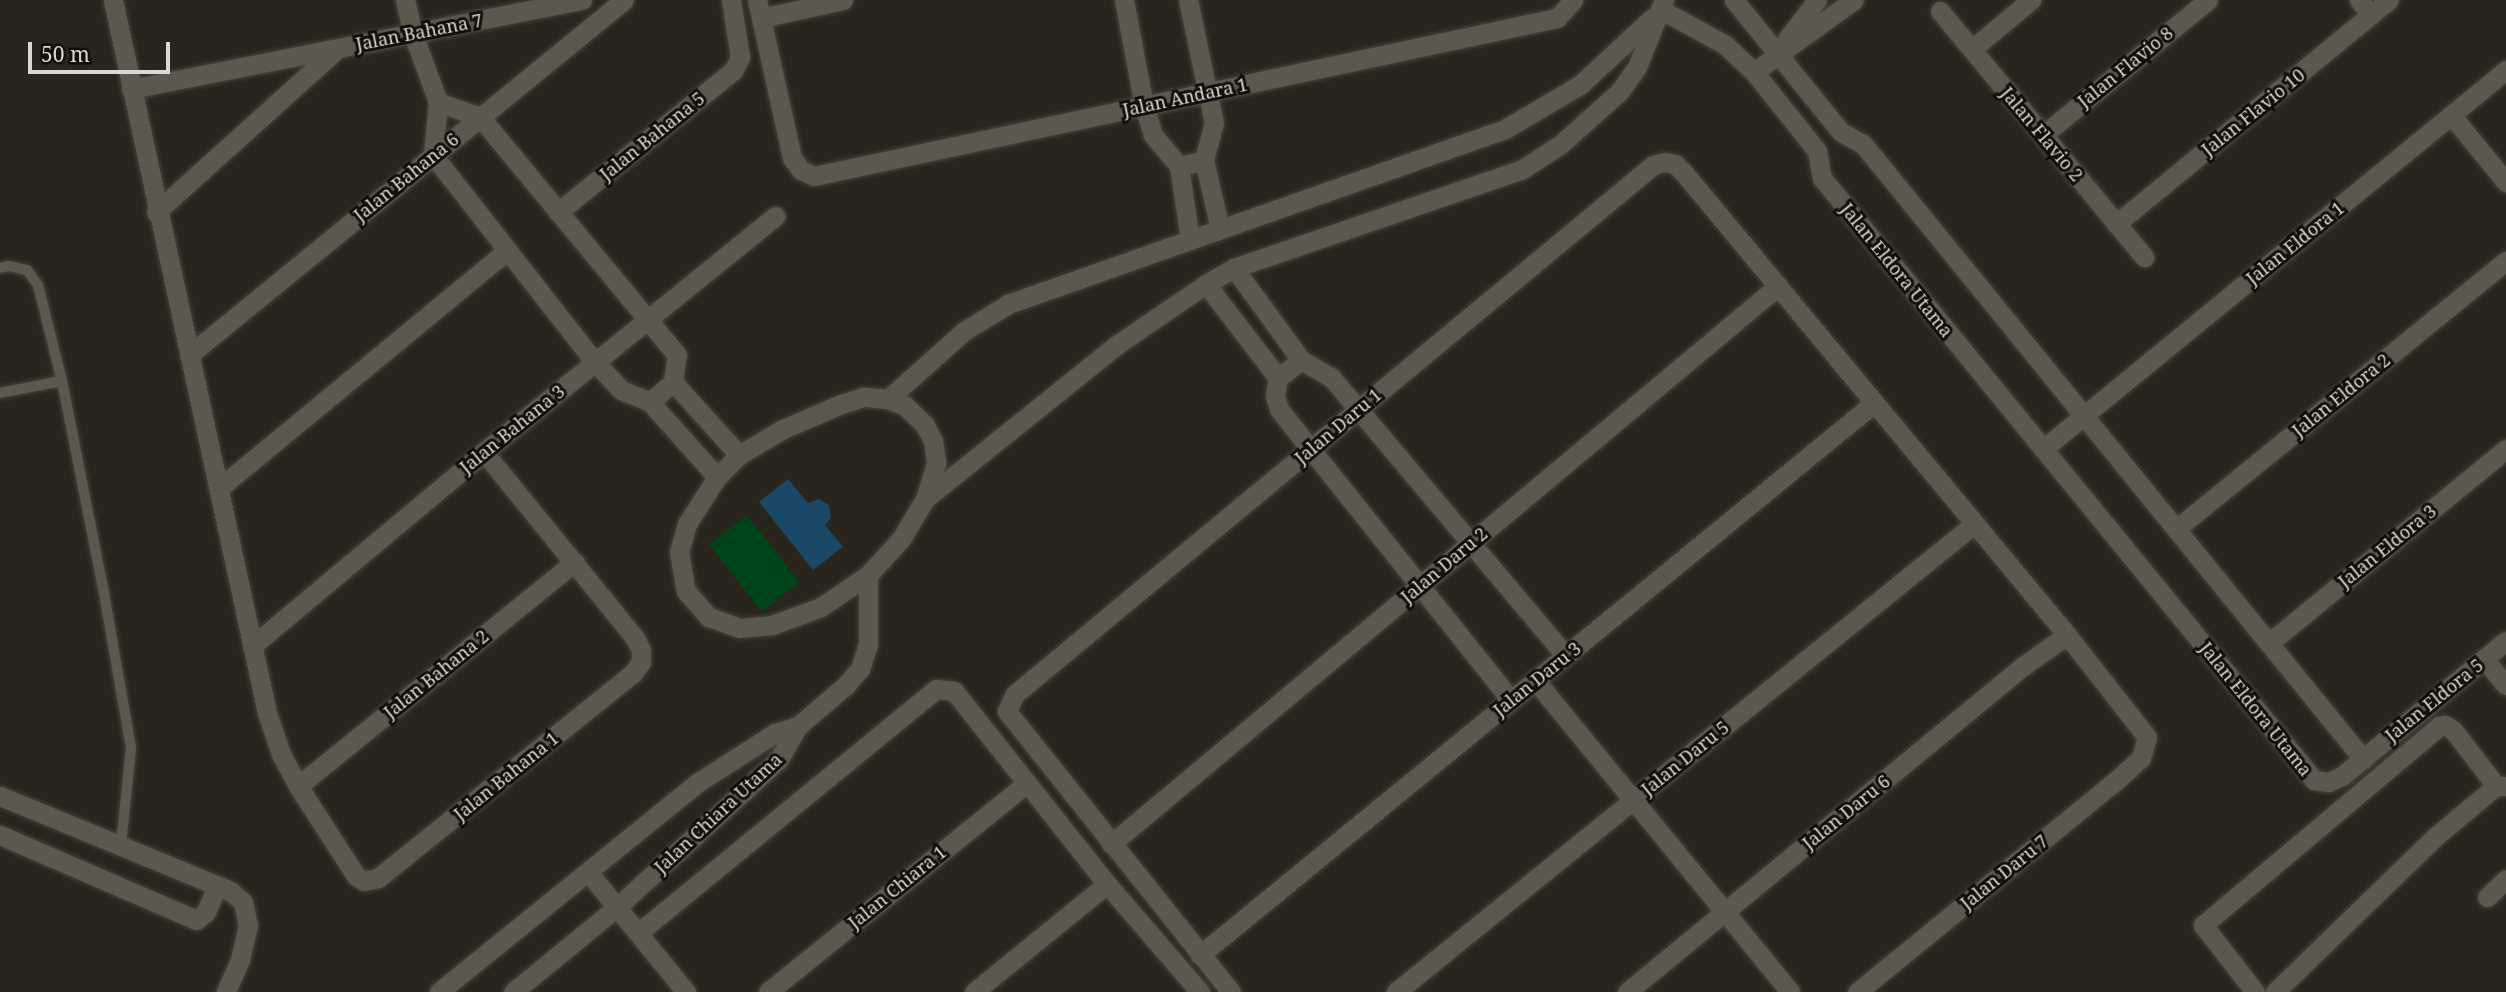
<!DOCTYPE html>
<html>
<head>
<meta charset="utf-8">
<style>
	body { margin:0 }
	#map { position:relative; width:2506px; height:992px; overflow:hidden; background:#29251c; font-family:"Noto Serif",serif }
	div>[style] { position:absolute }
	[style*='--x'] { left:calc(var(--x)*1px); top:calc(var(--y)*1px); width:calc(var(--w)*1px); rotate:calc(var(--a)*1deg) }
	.green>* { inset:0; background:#00441b; transform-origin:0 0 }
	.water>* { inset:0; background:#1a4867 }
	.roads { filter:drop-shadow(0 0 2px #46433b) drop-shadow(0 0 2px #46433b) }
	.service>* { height:10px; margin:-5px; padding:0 5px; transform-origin:5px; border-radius:5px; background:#5d584e }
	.minor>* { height:19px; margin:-9.5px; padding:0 9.5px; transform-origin:9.5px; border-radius:9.5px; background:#5d584e }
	span { translate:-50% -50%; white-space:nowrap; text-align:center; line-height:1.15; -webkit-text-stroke:6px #100f0a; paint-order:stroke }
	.street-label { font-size:18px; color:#dbd8d2 }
	.scale { position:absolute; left:28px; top:42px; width:142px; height:32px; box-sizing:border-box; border:4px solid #dbd8d2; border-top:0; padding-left:9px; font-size:21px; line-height:24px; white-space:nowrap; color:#dbd8d2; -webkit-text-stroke:5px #100f0a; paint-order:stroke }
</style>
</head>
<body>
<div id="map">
	<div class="green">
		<div style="left:747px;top:515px;width:85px;height:48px;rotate:52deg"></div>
	</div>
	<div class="water">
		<div style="clip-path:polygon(788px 479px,808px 503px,819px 499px,829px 505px,831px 518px,825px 525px,843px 547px,813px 570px,759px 502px)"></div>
	</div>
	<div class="roads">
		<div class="service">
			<div style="--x:0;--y:268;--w:9;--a:-13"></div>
			<div style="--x:9;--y:266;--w:18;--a:13"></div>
			<div style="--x:27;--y:270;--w:19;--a:54"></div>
			<div style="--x:38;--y:285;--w:99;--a:76"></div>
			<div style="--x:62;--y:381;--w:222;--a:78.8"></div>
			<div style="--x:105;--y:599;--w:151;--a:80.1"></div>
			<div style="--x:131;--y:748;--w:97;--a:95.9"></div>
			<div style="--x:0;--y:393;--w:63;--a:-11"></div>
		</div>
		<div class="minor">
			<div style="--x:113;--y:0;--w:729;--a:77.81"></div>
			<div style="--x:267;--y:713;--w:43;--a:71.1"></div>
			<div style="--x:281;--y:754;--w:36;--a:62"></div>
			<div style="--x:298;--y:786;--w:107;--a:57.2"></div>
			<div style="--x:356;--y:876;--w:9;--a:32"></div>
			<div style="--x:364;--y:881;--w:14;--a:-12"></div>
			<div style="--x:378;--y:878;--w:327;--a:-38.8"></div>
			<div style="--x:633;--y:673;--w:14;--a:-54"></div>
			<div style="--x:641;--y:662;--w:12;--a:-90"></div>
			<div style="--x:641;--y:650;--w:13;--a:-117"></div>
			<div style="--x:635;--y:638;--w:240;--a:-129.1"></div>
			<div style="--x:405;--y:0;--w:35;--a:77"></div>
			<div style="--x:413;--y:34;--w:72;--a:69.8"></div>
			<div style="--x:757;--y:0;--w:162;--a:77.5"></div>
			<div style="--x:792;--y:158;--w:15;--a:53"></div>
			<div style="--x:801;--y:170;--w:14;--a:25"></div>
			<div style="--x:814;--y:176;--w:760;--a:-12.01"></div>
			<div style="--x:1557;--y:18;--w:24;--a:-48"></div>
			<div style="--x:1124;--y:0;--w:103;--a:79.3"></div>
			<div style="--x:1143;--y:101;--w:35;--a:74"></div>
			<div style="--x:1153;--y:135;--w:40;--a:50"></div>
			<div style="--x:1179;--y:166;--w:26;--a:-13"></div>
			<div style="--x:1204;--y:160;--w:38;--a:-75"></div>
			<div style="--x:1214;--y:123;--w:126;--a:-101.9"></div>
			<div style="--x:1734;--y:0;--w:170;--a:51"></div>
			<div style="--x:1841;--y:132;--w:25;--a:29"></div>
			<div style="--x:1863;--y:144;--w:793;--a:50.89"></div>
			<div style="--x:2359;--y:0;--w:19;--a:51"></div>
			<div style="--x:1660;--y:9;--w:73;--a:28.7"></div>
			<div style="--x:1724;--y:44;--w:41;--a:43"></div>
			<div style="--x:1754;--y:72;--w:101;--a:51.4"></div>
			<div style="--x:1817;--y:151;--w:27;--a:80"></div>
			<div style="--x:1822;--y:178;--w:777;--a:50.74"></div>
			<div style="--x:2314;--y:780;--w:15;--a:8"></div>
			<div style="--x:2329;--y:782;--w:14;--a:-25"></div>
			<div style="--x:2342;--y:776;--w:212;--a:-39.5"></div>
			<div style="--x:1940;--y:11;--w:320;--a:50.3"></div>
			<div style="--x:761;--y:18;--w:84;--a:-12.4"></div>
			<div style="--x:1787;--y:39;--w:49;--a:-52.4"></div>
			<div style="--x:1972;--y:49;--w:77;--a:-39.7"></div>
			<div style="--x:1754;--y:72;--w:123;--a:-35.8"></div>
			<div style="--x:131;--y:89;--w:460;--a:-11.2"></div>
			<div style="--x:2451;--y:115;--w:87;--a:50.6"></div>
			<div style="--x:2043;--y:135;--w:213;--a:-39.3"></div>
			<div style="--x:1204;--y:160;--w:71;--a:76.9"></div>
			<div style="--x:1179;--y:166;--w:75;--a:81.5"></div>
			<div style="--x:156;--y:212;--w:244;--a:-42"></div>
			<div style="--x:558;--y:212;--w:225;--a:-38.9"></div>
			<div style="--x:733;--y:71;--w:16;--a:-63"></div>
			<div style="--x:740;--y:57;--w:58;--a:-99"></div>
			<div style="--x:2116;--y:224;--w:353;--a:-39.4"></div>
			<div style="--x:1234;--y:268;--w:114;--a:53.9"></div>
			<div style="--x:1206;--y:284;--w:118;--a:52.5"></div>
			<div style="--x:189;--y:355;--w:561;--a:-39.22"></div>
			<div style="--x:673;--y:382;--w:98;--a:47.9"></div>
			<div style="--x:888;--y:399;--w:102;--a:-41.8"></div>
			<div style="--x:964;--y:331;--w:52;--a:-31.5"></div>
			<div style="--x:1008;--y:304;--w:527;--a:-19.4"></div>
			<div style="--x:1505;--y:129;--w:88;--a:-30.6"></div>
			<div style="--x:1581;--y:84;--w:97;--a:-42.9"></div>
			<div style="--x:650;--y:402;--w:30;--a:-41"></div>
			<div style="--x:673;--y:382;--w:27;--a:-82"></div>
			<div style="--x:677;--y:355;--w:309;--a:-129.6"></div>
			<div style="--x:480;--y:117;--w:45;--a:-160.3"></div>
			<div style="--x:438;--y:102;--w:53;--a:95.4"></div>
			<div style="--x:433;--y:155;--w:263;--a:52"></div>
			<div style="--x:595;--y:362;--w:38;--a:47"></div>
			<div style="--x:621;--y:390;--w:31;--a:22"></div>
			<div style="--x:650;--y:402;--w:101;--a:48.2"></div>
			<div style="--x:2043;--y:449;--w:598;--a:-39.3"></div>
			<div style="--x:219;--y:488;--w:374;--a:-39.5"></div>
			<div style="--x:925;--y:499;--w:39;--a:-73"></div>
			<div style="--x:936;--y:462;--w:21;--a:-98"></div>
			<div style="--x:933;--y:441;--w:18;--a:-117"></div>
			<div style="--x:925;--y:425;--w:28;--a:-136"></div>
			<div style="--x:905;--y:406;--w:18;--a:-158"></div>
			<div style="--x:888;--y:399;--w:25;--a:-175"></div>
			<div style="--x:863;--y:397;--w:23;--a:162"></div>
			<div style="--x:841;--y:404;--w:65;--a:156.6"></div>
			<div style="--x:781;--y:430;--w:49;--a:149.2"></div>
			<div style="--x:739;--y:455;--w:31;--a:135"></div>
			<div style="--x:717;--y:477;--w:56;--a:122.6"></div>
			<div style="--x:687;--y:524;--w:29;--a:106"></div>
			<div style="--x:679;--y:552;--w:40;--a:80"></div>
			<div style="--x:686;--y:591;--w:35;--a:49"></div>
			<div style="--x:709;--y:617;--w:32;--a:20"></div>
			<div style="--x:739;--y:628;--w:33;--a:-5"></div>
			<div style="--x:772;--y:625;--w:52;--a:-20.2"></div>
			<div style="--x:821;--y:607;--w:57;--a:-34.2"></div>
			<div style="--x:868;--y:575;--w:49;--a:-47.5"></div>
			<div style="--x:901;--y:539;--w:47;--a:-59"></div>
			<div style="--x:925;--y:499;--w:244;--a:-38.8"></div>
			<div style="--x:1115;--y:346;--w:110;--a:-34.3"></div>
			<div style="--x:1206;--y:284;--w:32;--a:-30"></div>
			<div style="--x:1234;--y:268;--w:303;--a:-18.9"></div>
			<div style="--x:1521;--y:170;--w:48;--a:-33"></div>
			<div style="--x:1561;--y:144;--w:79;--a:-41.9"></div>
			<div style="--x:1620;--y:91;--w:29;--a:-55"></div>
			<div style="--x:1637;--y:67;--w:72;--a:-68.1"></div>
			<div style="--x:2176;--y:529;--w:425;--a:-39.1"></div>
			<div style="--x:2269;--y:643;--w:306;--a:-39.3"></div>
			<div style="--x:252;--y:646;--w:302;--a:-39.9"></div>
			<div style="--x:484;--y:452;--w:375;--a:-39"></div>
			<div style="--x:2484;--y:659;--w:34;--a:50"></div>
			<div style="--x:1535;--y:680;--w:403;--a:50.7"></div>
			<div style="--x:1511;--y:700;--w:372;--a:-128.6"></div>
			<div style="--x:1279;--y:409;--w:14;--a:-107"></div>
			<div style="--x:1275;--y:396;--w:18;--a:-81"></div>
			<div style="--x:1278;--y:378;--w:29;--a:-38"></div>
			<div style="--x:1301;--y:360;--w:34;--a:30"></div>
			<div style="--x:1331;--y:377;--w:363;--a:49.9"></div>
			<div style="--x:798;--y:726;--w:62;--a:-40.4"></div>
			<div style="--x:845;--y:686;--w:23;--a:-49"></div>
			<div style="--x:860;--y:669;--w:25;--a:-72"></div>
			<div style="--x:868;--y:645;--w:70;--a:-90"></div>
			<div style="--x:298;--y:786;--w:356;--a:-39"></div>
			<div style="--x:0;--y:796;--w:249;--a:22.4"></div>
			<div style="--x:230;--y:891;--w:17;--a:40"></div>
			<div style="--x:243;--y:902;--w:24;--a:78"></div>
			<div style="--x:248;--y:925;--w:36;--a:103"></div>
			<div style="--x:240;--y:960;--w:35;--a:114"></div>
			<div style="--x:0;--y:835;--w:214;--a:23.4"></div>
			<div style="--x:196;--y:920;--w:13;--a:-39"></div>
			<div style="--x:206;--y:912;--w:28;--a:-67"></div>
			<div style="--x:1111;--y:844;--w:870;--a:-39.92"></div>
			<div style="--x:589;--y:873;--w:154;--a:50.8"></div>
			<div style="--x:2487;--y:897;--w:26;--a:-43"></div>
			<div style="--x:638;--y:933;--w:385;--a:-39.3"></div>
			<div style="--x:936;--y:689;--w:18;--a:6"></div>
			<div style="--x:954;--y:691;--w:246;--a:51.6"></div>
			<div style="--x:1107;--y:884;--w:143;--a:49.3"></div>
			<div style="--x:1200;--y:955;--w:871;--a:-39.32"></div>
			<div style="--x:439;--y:992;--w:332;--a:-39"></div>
			<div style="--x:697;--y:783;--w:93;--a:-32.7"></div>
			<div style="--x:775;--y:733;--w:24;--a:-17"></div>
			<div style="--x:798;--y:726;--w:39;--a:120"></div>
			<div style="--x:778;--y:760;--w:218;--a:137.6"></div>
			<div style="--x:617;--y:907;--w:134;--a:140.7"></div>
			<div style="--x:768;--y:992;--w:333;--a:-38.9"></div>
			<div style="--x:974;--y:992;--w:171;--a:-39.1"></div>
			<div style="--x:1231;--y:992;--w:351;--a:-128.6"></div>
			<div style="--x:1012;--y:718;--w:9;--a:-126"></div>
			<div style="--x:1007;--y:711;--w:19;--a:-65"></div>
			<div style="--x:1015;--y:694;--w:829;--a:-39.66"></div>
			<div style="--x:1653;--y:165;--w:11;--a:-15"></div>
			<div style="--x:1664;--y:162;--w:11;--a:10"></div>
			<div style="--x:1675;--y:164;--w:13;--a:45"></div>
			<div style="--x:1684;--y:173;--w:600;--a:50.34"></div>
			<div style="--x:2067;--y:635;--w:130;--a:51.9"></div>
			<div style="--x:2147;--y:737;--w:22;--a:106"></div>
			<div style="--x:2141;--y:758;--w:36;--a:138"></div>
			<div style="--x:2114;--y:782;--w:332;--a:140.7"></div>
			<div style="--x:1396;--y:992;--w:744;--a:-39"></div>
			<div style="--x:1627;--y:992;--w:513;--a:-39.46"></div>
			<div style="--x:2023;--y:666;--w:54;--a:-35.2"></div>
			<div style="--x:2255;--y:992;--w:85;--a:-127.8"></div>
			<div style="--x:2203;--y:925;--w:309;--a:-40.1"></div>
			<div style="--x:2439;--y:726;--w:6;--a:-9"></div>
			<div style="--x:2445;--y:725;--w:9;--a:32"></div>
			<div style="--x:2453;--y:730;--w:71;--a:52.5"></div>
			<div style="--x:2275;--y:992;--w:224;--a:-44.1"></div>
			<div style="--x:2436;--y:836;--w:78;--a:-39.8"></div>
			<div style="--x:2496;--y:786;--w:9;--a:0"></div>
		</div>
	</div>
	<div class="street-label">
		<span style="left:419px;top:32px;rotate:-11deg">Jalan Bahana 7</span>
		<span style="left:2125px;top:67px;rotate:-39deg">Jalan Flavio 8</span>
		<span style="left:1185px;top:97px;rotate:-12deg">Jalan Andara 1</span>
		<span style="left:2253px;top:112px;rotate:-39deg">Jalan Flavio 10</span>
		<span style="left:2042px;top:134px;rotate:50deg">Jalan Flavio 2</span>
		<span style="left:652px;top:136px;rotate:-39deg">Jalan Bahana 5</span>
		<span style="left:406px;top:177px;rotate:-39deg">Jalan Bahana 6</span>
		<span style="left:2295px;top:243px;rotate:-39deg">Jalan Eldora 1</span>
		<span style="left:1897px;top:270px;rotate:51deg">Jalan Eldora Utama</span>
		<span style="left:2341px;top:395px;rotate:-39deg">Jalan Eldora 2</span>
		<span style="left:1338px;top:426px;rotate:-40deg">Jalan Daru 1</span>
		<span style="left:512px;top:429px;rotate:-39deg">Jalan Bahana 3</span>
		<span style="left:2387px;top:546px;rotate:-39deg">Jalan Eldora 3</span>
		<span style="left:1444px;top:565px;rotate:-40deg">Jalan Daru 2</span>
		<span style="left:436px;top:674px;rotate:-39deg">Jalan Bahana 2</span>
		<span style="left:1537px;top:679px;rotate:-39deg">Jalan Daru 3</span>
		<span style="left:2434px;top:700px;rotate:-39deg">Jalan Eldora 5</span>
		<span style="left:2256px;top:709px;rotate:51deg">Jalan Eldora Utama</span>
		<span style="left:1685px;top:758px;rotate:-39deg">Jalan Daru 5</span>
		<span style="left:506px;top:776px;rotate:-39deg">Jalan Bahana 1</span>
		<span style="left:1846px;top:812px;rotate:-39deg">Jalan Daru 6</span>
		<span style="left:718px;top:813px;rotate:-43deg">Jalan Chiara Utama</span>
		<span style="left:2004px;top:872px;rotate:-39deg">Jalan Daru 7</span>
		<span style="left:897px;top:887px;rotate:-39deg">Jalan Chiara 1</span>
	</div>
	<div class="scale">50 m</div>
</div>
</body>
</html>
